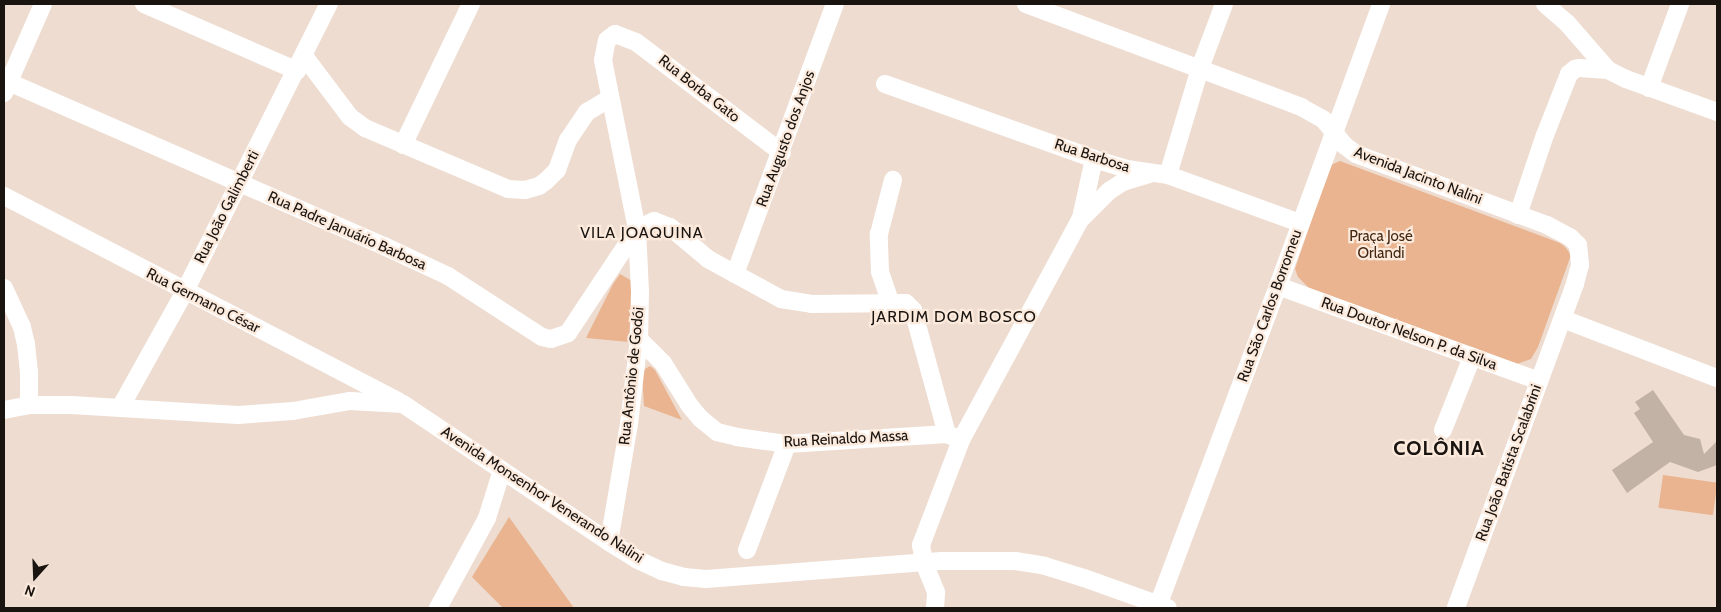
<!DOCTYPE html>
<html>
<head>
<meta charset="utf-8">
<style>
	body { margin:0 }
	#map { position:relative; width:1721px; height:612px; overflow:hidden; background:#eedcd0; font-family:Cabin,sans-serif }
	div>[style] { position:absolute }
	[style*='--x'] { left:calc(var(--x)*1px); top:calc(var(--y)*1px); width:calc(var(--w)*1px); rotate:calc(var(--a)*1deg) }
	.green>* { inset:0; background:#e9b48f; transform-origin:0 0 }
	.building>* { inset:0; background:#c2b1a5 }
	.minor>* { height:18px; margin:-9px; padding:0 9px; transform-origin:9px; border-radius:9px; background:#fff }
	span { translate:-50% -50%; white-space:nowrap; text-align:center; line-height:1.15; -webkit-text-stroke:4.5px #fceadd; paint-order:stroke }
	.street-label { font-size:15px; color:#1a1410 }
	.park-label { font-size:15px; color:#442710 }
	.neighbourhood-label { font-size:16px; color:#1a1410; letter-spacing:1px }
	.district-label { font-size:20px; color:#1a1410; font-weight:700; letter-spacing:1px }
	.frame { position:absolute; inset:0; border:5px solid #1a1410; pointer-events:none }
	.north { position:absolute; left:10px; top:552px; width:50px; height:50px; -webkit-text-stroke:4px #fceadd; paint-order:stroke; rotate:200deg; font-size:14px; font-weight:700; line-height:20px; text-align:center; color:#1a1410 }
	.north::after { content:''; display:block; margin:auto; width:18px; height:22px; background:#1a1410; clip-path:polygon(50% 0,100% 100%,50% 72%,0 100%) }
</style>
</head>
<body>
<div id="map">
	<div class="green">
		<div style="clip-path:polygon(1340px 161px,1560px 243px,1566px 248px,1571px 255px,1538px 347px,1531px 359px,1517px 364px,1309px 288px,1298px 277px,1295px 269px,1327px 174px,1331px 165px)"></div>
		<div style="clip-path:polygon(620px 274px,632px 281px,629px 342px,586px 338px,613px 284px)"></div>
		<div style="clip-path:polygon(650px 366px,655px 370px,682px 420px,644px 406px,642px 375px,645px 369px)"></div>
		<div style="left:1663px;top:475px;width:55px;height:33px;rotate:8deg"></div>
		<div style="clip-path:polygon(509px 517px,574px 608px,503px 608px,472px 577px)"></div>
	</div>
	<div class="building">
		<div style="clip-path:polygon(1653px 390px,1684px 435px,1700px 439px,1704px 454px,1717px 441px,1717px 465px,1698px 472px,1670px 462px,1627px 493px,1612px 470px,1653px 442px,1634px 413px,1640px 409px,1635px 402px)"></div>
	</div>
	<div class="minor">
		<div style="--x:144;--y:4;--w:167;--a:23.6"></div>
		<div style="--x:1026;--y:4;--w:294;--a:20.5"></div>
		<div style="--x:1301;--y:107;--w:26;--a:29"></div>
		<div style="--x:1324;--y:120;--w:32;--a:51"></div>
		<div style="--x:1344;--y:145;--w:15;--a:37"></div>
		<div style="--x:1356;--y:154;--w:204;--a:20.4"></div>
		<div style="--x:1547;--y:225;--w:27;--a:28"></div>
		<div style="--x:1571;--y:238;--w:10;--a:45"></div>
		<div style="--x:1578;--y:245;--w:20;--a:84"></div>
		<div style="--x:1580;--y:265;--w:20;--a:105"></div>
		<div style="--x:1575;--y:284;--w:345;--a:110.2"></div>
		<div style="--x:1545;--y:4;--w:29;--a:41"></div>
		<div style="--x:1567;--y:23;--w:62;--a:48.9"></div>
		<div style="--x:1608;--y:70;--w:20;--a:27"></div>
		<div style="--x:1626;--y:79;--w:97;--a:19.9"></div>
		<div style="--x:304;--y:56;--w:76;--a:53"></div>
		<div style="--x:350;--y:117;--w:19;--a:36"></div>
		<div style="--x:365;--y:128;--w:155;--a:23.1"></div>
		<div style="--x:508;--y:189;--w:17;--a:3"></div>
		<div style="--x:525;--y:190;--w:15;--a:-16"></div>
		<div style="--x:539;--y:186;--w:9;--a:-36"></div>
		<div style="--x:546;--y:181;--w:16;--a:-45"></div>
		<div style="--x:557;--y:170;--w:32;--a:-70"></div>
		<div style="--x:568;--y:140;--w:34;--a:-56"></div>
		<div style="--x:587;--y:112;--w:26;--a:-31"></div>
		<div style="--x:4;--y:80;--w:415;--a:23.6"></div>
		<div style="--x:384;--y:246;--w:71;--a:25.1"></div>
		<div style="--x:448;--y:276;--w:112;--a:33"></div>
		<div style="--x:542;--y:337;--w:9;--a:13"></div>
		<div style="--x:551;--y:339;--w:18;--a:-19"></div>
		<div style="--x:568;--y:333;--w:125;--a:-56.4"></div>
		<div style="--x:637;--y:229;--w:19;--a:-25"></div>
		<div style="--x:654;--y:221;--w:17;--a:21"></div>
		<div style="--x:670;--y:227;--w:50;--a:40.1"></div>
		<div style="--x:708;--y:259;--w:83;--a:28.7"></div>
		<div style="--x:781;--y:299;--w:31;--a:9"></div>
		<div style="--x:812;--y:304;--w:94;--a:-0.6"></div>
		<div style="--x:906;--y:303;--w:10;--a:45"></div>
		<div style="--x:913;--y:310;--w:129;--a:74.7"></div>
		<div style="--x:947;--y:434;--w:15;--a:23"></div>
		<div style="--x:885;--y:84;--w:222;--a:19.7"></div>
		<div style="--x:1094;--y:159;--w:34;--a:17"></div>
		<div style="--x:1127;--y:169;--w:41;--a:8.3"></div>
		<div style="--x:1168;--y:175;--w:140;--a:20"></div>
		<div style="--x:1649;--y:88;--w:90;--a:-69.7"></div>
		<div style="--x:4;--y:93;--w:97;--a:-66.3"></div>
		<div style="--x:403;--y:145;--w:157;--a:-64.3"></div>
		<div style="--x:1168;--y:175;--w:112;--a:-73.3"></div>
		<div style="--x:1200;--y:68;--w:68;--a:-69.4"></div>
		<div style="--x:4;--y:196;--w:444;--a:27.5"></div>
		<div style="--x:1518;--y:215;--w:84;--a:-71.4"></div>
		<div style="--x:1545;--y:135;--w:66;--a:-68.5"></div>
		<div style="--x:1569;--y:74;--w:8;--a:-40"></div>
		<div style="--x:1575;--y:69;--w:4;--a:-14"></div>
		<div style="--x:1579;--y:68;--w:29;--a:4"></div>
		<div style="--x:1081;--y:218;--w:60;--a:-77.6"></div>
		<div style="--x:735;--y:274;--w:288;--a:-69.7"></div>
		<div style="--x:1278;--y:286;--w:278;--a:20"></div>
		<div style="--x:4;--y:288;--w:43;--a:65.2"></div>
		<div style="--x:22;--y:327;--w:17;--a:77"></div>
		<div style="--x:26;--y:344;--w:28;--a:84"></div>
		<div style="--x:29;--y:372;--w:33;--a:90"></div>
		<div style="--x:890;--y:301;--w:31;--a:-109"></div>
		<div style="--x:880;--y:272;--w:38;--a:-92"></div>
		<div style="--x:879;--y:234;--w:56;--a:-75.5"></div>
		<div style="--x:1563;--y:319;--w:165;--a:21"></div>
		<div style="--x:639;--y:339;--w:34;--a:45"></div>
		<div style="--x:663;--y:363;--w:51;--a:57.9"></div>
		<div style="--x:690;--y:406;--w:17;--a:50"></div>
		<div style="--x:701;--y:419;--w:21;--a:39"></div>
		<div style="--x:717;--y:432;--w:21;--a:14"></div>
		<div style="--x:737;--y:437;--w:50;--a:8"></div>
		<div style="--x:787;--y:444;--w:160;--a:-3.6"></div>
		<div style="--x:120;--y:408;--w:134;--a:-60.9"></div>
		<div style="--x:185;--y:291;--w:321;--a:-63.4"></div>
		<div style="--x:4;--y:410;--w:25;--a:-11"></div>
		<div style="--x:29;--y:405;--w:42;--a:0"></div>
		<div style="--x:71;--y:405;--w:167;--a:3.4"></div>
		<div style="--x:238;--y:415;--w:55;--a:-4.2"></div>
		<div style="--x:293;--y:411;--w:58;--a:-10"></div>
		<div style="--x:350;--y:401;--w:53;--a:3.2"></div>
		<div style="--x:403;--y:404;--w:248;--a:33.8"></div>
		<div style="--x:609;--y:542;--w:32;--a:32"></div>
		<div style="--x:636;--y:559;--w:29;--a:25"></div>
		<div style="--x:662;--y:571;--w:23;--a:15"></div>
		<div style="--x:684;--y:577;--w:22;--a:5"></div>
		<div style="--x:706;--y:579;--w:236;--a:-4.4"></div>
		<div style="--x:941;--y:561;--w:74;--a:0"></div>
		<div style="--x:1015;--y:561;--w:30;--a:9"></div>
		<div style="--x:1045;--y:566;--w:41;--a:17.1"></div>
		<div style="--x:1084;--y:578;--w:89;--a:19.7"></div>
		<div style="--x:1443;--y:430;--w:79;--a:-68.3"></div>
		<div style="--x:609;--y:542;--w:120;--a:-80.4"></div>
		<div style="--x:629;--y:424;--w:86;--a:-83.3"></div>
		<div style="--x:639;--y:339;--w:47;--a:-88.8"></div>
		<div style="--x:640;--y:292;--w:63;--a:-92.7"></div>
		<div style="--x:637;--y:229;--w:172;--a:-101.4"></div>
		<div style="--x:603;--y:60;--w:20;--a:-79"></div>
		<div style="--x:607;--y:40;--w:10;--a:-37"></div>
		<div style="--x:615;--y:34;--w:22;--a:21"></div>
		<div style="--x:636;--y:42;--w:183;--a:37.2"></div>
		<div style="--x:747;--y:550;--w:113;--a:-69.3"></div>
		<div style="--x:438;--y:608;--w:102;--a:-61.4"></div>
		<div style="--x:487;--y:518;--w:50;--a:-72.6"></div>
		<div style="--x:935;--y:608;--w:16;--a:-86"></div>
		<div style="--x:936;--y:592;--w:32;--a:-112"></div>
		<div style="--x:924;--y:562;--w:17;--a:-100"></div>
		<div style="--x:921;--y:545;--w:112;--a:-69.1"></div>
		<div style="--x:961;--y:440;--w:250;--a:-61.6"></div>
		<div style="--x:1080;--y:220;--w:41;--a:-45"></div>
		<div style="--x:1109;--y:191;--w:17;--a:-33"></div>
		<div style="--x:1123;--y:182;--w:28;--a:-17"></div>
		<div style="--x:1157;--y:608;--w:344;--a:-69.4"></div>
		<div style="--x:1278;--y:286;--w:300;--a:-69.9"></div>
	</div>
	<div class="street-label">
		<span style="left:699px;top:89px;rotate:38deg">Rua Borba Gato</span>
		<span style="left:786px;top:139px;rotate:-70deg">Rua Augusto dos Anjos</span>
		<span style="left:1092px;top:156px;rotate:18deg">Rua Barbosa</span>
		<span style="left:1418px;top:176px;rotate:21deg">Avenida Jacinto Nalini</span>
		<span style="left:227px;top:207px;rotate:-63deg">Rua João Galimberti</span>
		<span style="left:347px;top:231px;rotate:24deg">Rua Padre Januário Barbosa</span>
		<span style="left:203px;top:301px;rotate:27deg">Rua Germano César</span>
		<span style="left:1270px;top:306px;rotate:-70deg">Rua São Carlos Borromeu</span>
		<span style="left:1409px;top:334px;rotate:20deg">Rua Doutor Nelson P. da Silva</span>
		<span style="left:632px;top:376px;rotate:-84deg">Rua Antônio de Godói</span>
		<span style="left:846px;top:439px;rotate:-3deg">Rua Reinaldo Massa</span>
		<span style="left:1509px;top:463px;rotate:-70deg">Rua João Batista Scalabrini</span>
		<span style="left:542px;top:495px;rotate:33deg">Avenida Monsenhor Venerando Nalini</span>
	</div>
	<div class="park-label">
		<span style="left:1381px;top:245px">Praça José<br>Orlandi</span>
	</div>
	<div class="neighbourhood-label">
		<span style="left:642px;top:233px">VILA JOAQUINA</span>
		<span style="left:954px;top:317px">JARDIM DOM BOSCO</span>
	</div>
	<div class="district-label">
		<span style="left:1439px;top:448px">COLÔNIA</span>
	</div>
	<div class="frame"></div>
	<div class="north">N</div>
</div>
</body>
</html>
